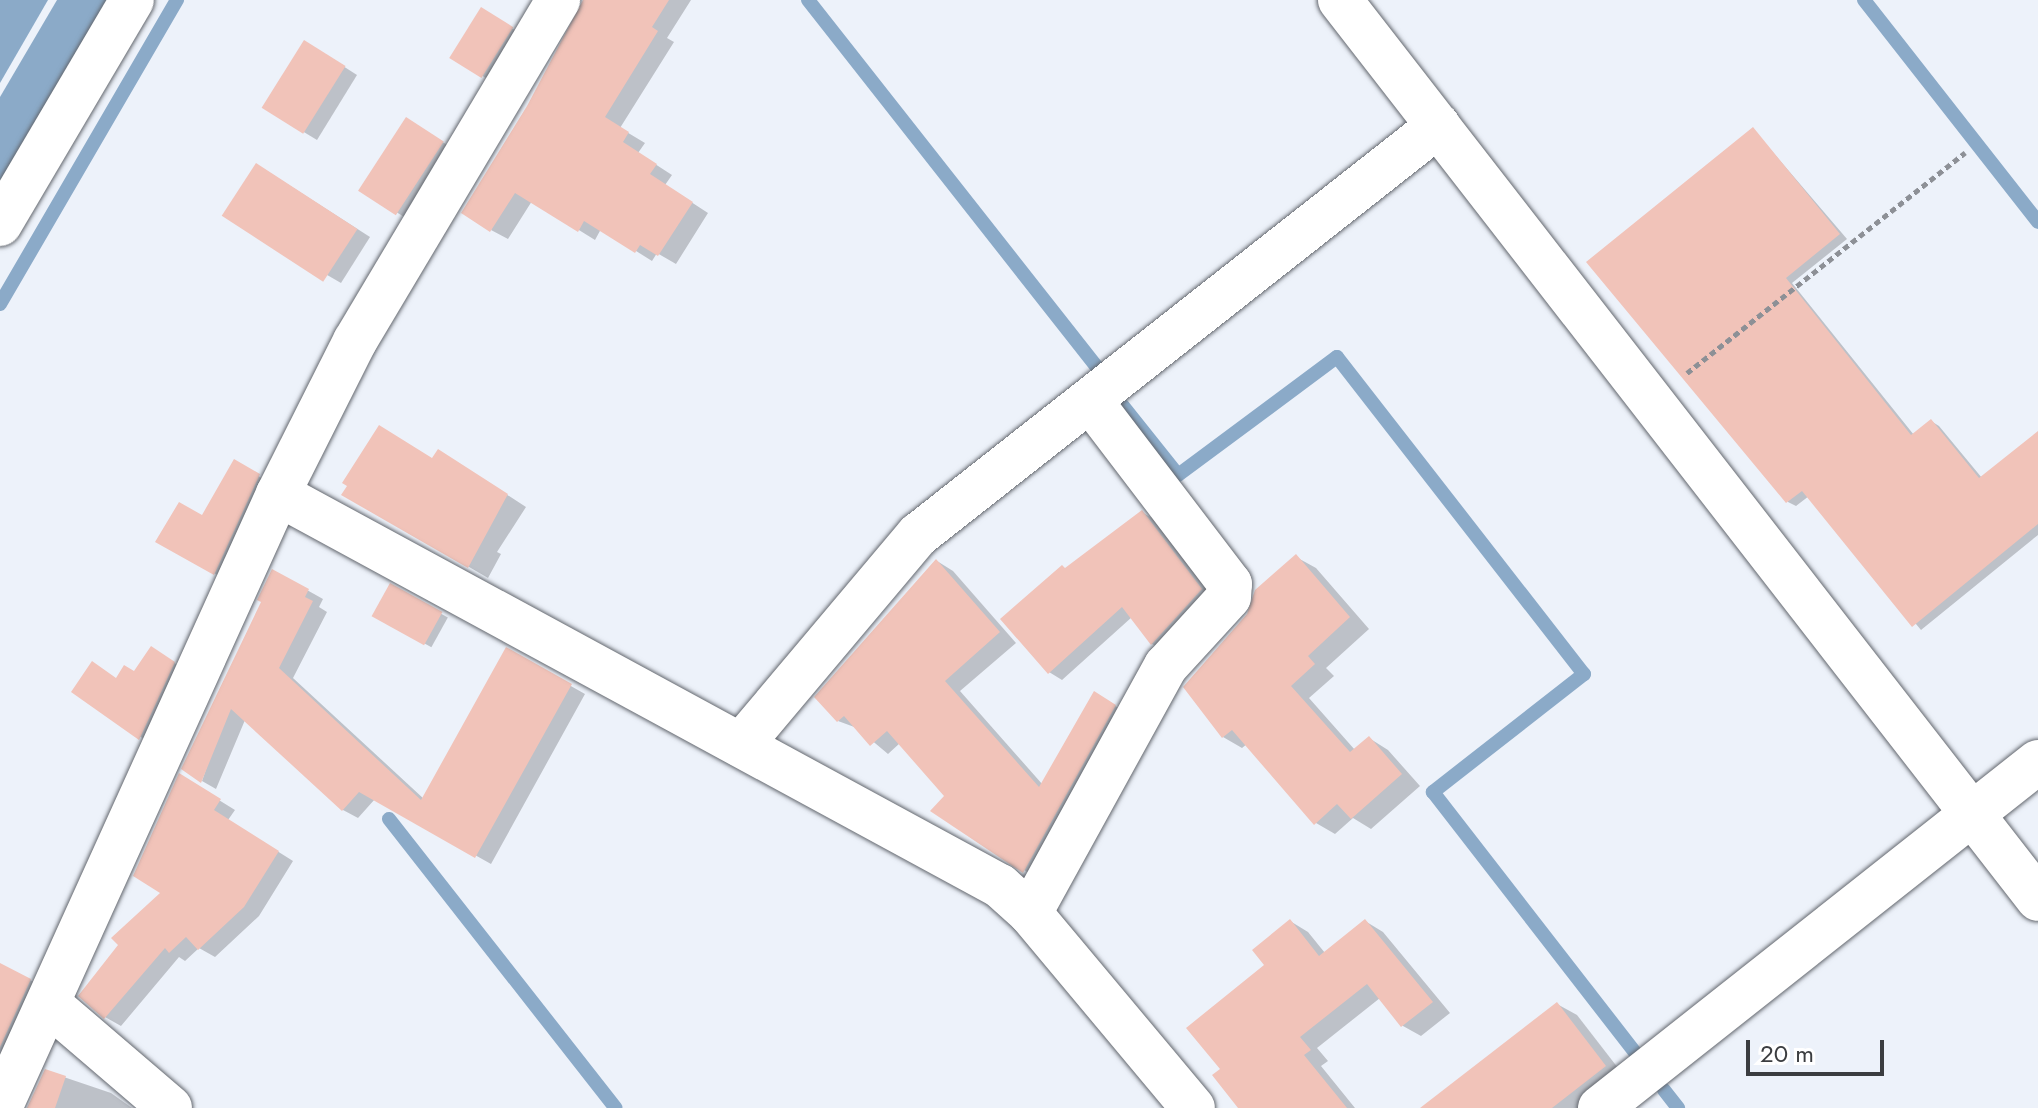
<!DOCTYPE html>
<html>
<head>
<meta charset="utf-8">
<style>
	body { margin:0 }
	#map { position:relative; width:2038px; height:1108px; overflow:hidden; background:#edf2fa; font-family:Jost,sans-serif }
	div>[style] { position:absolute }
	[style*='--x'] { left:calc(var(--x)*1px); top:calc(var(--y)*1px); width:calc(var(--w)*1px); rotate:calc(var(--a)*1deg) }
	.water>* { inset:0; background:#8baac8 }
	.shadow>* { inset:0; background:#0003; transform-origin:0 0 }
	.stream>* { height:14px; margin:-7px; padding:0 7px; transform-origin:7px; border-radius:7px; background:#8baac8 }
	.building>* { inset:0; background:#f1c3b9; transform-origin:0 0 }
	.path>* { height:5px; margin-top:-2.5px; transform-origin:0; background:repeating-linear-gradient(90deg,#8d9096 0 6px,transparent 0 10px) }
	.roads { filter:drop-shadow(0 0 2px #63676e) drop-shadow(0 0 2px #63676e) }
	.minor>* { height:44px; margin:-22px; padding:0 22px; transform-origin:22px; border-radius:22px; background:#fff }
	span { translate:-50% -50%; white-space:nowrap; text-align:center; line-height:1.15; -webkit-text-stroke:6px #fff; paint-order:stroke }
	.scale { position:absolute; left:1746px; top:1040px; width:138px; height:36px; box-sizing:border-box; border:4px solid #3b3d40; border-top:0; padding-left:10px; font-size:24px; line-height:28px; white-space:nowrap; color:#3b3d40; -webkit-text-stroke:6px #fff; paint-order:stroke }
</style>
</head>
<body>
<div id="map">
	<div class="water">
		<div style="clip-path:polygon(0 0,48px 0,0 83px)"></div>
		<div style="clip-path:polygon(57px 0,114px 0,0 195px,0 97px)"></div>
	</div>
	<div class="shadow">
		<div style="clip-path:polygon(584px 0,691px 0,667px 38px,674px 42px,620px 128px,645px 143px,638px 153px,672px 175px,665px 185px,708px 213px,676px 264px,657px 253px,652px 261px,601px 229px,595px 240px,532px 201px,508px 239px,491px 230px,529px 107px)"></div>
		<div style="left:481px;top:9px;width:44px;height:56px;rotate:32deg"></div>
		<div style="clip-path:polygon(318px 50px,357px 75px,317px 140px,264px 108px)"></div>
		<div style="clip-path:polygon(420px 128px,457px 151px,414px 223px,362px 191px)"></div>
		<div style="clip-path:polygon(1753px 129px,1847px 239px,1792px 283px,1914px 435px,1931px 421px,1939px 426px,1982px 478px,2038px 433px,2038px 535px,1921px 630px,1809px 496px,1796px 506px,1788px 502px)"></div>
		<div style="clip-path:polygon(270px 173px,370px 237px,341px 283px,225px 216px)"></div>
		<div style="clip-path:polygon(433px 460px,458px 463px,526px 507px,497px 552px,501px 554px,488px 578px,344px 494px)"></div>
		<div style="clip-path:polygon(235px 462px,270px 483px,226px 580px,158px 541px,202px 518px)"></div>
		<div style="clip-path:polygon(1143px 513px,1156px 520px,1214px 597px,1165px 651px,1152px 644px,1132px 617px,1062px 680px,1049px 672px)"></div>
		<div style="clip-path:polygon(1296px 557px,1316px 568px,1369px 629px,1326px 668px,1334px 676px,1309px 698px,1355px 750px,1369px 738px,1388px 750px,1420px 786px,1371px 829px,1353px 818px,1335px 834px,1316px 823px,1247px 744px,1242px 748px,1223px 737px)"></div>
		<div style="clip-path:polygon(937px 561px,953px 571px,1016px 643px,960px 691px,1043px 785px,1095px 694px,1132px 716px,1041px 881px,933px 811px,946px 796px,900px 743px,888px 754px,857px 728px,838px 721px)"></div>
		<div style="clip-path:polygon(273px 571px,323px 599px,319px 607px,327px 612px,293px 678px,424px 799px,507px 650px,585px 694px,491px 864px,375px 799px,358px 818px,343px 810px,245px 720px,216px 789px,202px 781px)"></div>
		<div style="left:391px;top:586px;width:65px;height:34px;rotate:29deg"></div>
		<div style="clip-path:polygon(162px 654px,184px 670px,151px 744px,74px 691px,135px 673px)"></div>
		<div style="clip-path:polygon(180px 776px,235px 810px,228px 820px,293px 861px,259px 916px,215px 957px,199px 948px,185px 961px,179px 957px,121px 1026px,105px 1017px,163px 893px)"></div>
		<div style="clip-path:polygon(1290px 921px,1308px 932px,1325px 953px,1365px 921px,1383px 932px,1450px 1013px,1421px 1036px,1403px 1026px,1380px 998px,1317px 1048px,1328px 1061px,1321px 1066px,1355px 1108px,1252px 1108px,1267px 966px)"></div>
		<div style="clip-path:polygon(30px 980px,44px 988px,0 1084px,0 988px)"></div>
		<div style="clip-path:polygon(1557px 1004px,1577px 1015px,1625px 1077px,1586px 1108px,1436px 1108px)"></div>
		<div style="clip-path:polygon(46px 1071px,111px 1093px,132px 1108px,27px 1108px)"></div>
	</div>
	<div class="stream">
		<div style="--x:808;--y:0;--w:471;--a:51.8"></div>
		<div style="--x:1864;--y:0;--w:282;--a:51.9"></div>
		<div style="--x:0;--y:304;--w:352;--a:-59.8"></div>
		<div style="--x:1123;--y:406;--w:88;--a:51.4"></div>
		<div style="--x:1178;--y:475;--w:198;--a:-36.6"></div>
		<div style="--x:1337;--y:357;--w:402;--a:52.1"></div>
		<div style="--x:1584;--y:674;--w:192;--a:142"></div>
		<div style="--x:1433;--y:792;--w:331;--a:52.2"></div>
		<div style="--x:389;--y:819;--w:367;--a:51.9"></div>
		<div style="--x:1664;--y:1090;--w:23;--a:52"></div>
	</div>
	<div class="building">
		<div style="clip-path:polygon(583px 0,669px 0,652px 27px,658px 31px,605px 117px,629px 132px,623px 142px,657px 164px,650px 174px,693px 202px,658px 256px,640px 245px,635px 253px,584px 221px,578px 232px,515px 193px,490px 232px,461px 213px,527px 106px)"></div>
		<div style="left:481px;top:7px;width:38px;height:60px;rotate:32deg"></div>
		<div style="left:304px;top:40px;width:49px;height:80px;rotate:32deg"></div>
		<div style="left:406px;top:117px;width:45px;height:88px;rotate:33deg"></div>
		<div style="clip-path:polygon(1753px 127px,1840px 234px,1786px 278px,1911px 435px,1931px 419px,1979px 478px,2038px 431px,2038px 524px,1912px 627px,1802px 491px,1786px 503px,1586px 262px)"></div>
		<div style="left:256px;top:163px;width:121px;height:63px;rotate:33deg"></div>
		<div style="clip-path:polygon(379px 425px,432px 458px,438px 449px,508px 494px,468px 568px,341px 495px,347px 486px,342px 483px)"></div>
		<div style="clip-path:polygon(234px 459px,260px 474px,214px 575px,155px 542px,179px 502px,202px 515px)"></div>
		<div style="clip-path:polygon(1142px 510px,1202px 589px,1151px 645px,1122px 607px,1048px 674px,1000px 619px,1062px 565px,1065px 568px)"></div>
		<div style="clip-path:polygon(1296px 554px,1350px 617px,1308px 656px,1315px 664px,1291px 686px,1350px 752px,1369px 736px,1402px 774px,1351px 819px,1337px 804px,1314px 825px,1232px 730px,1222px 738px,1183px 687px,1247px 614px,1255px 590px)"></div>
		<div style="clip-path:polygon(936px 559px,1000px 632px,945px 681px,1039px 787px,1094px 691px,1116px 705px,1023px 873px,930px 811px,944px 796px,887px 731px,870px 746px,844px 716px,837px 722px,814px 697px)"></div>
		<div style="clip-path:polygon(272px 569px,309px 589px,305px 597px,313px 601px,279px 668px,421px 800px,506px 647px,572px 684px,475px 858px,359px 792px,342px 811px,231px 709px,201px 783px,181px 769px,261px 602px,257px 600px)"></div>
		<div style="left:390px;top:583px;width:60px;height:38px;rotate:29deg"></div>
		<div style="clip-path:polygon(151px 646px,175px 662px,139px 740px,71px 692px,92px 661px,116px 678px,124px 665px,134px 671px)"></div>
		<div style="clip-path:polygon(179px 773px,221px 799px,214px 810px,279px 851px,244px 907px,198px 950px,186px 937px,169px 953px,165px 948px,104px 1019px,78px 996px,118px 945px,111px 938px,160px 893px,133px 876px)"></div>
		<div style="clip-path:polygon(1290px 919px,1319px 956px,1365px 919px,1433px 1002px,1401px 1027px,1367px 984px,1300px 1037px,1311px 1050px,1304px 1055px,1347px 1108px,1238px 1108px,1212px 1075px,1220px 1069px,1186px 1028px,1264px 965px,1252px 950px)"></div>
		<div style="clip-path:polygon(0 963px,31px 979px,0 1047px)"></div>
		<div style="clip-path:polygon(1557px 1002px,1606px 1066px,1552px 1108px,1420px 1108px)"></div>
		<div style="clip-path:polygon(45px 1069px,66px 1076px,55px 1108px,27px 1108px)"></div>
	</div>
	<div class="path">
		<div style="--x:1687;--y:373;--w:355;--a:-38.4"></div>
	</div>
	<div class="roads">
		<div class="minor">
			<div style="--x:1340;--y:0;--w:1138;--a:52.17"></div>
			<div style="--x:0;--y:224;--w:260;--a:-59.5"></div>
			<div style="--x:278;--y:494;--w:822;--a:28.5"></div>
			<div style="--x:1000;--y:886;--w:40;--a:42"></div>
			<div style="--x:1030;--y:913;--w:254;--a:50.1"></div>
			<div style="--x:741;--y:745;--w:275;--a:-49.9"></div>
			<div style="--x:918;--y:535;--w:662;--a:-38.19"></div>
			<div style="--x:1030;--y:913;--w:282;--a:-61.2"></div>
			<div style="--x:1166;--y:666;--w:93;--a:-47.6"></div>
			<div style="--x:1229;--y:597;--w:13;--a:-86"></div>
			<div style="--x:1230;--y:584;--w:231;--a:-127.3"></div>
			<div style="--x:50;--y:1005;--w:158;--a:40.6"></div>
			<div style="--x:0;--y:1108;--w:674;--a:-65.64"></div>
			<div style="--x:278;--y:494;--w:171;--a:-63.3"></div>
			<div style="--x:355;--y:341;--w:397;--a:-59.2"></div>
			<div style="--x:1600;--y:1108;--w:558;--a:-38.31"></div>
		</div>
	</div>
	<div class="scale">20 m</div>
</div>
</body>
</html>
